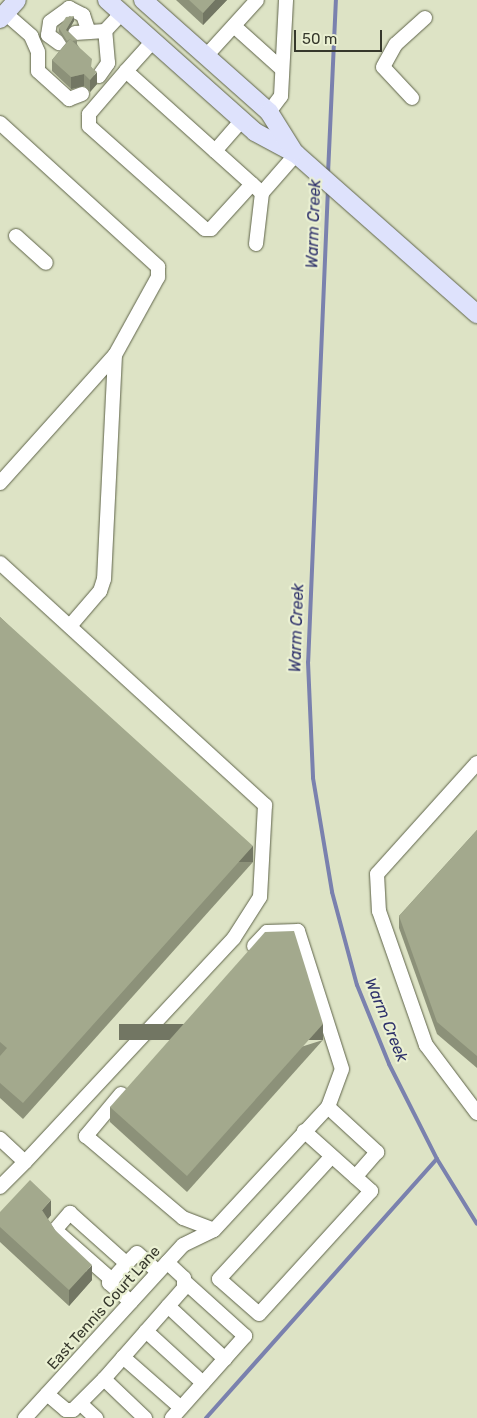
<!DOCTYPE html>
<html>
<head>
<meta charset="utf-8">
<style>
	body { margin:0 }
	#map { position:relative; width:477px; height:1418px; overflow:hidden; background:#dde3c5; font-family:Rubik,sans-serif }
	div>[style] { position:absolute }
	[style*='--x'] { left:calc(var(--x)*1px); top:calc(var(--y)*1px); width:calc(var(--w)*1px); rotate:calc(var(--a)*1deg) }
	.stream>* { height:4px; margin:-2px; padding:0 2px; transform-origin:2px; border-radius:2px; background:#7a81ae }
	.minor-tunnel>* { height:14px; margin-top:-7px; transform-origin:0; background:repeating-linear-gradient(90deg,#bcc1a6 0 14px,transparent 0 21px) }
	.roads { filter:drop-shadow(0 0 1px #5e6349) drop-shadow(0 0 1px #5e6349) }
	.minor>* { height:14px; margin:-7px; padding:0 7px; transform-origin:7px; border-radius:7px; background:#fff }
	.major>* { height:18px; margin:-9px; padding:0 9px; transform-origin:9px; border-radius:9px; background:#dee2fc }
	.wall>* { inset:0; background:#8c9179 }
	.shaded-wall>* { inset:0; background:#727663; transform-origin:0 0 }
	.building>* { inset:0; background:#a3a98d }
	span { translate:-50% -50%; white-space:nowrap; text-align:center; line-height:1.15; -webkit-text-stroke:4.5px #eaf0d2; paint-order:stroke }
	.street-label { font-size:15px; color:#36382c }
	.water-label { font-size:16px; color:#2d306a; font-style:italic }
	.scale { position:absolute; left:294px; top:30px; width:88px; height:22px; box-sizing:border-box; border:2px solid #36382c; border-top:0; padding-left:6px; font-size:15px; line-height:18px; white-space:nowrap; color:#36382c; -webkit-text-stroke:4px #eaf0d2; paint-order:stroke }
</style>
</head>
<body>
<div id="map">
	<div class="stream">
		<div style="--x:328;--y:174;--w:174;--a:-87.4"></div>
		<div style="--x:328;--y:188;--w:474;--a:92.4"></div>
		<div style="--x:308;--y:662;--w:116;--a:87.5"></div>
		<div style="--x:313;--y:778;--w:116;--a:80.5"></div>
		<div style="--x:332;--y:892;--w:96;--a:75"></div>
		<div style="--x:357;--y:985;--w:85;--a:67.9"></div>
		<div style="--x:389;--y:1064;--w:106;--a:63.2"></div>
		<div style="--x:437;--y:1159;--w:76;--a:58.4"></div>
		<div style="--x:206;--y:1418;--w:347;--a:-48.3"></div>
	</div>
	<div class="minor-tunnel">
		<div style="--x:58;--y:26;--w:17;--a:-3"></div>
	</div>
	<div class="roads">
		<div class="minor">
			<div style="--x:5;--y:13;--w:35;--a:41"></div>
			<div style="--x:31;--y:36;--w:17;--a:66"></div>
			<div style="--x:38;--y:52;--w:19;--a:90"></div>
			<div style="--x:38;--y:71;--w:42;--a:42.1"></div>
			<div style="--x:69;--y:99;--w:14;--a:-21"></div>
			<div style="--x:234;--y:26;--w:64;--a:41.9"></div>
			<div style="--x:75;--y:33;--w:30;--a:-4"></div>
			<div style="--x:105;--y:31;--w:25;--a:-47"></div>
			<div style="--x:48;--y:35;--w:13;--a:-81"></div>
			<div style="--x:50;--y:22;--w:24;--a:-36"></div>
			<div style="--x:69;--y:8;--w:16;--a:27"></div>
			<div style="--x:83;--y:15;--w:18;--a:71"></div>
			<div style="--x:48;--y:35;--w:14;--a:36"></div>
			<div style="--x:153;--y:41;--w:40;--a:132"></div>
			<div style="--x:126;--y:71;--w:183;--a:41.9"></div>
			<div style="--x:262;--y:193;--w:52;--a:-48.9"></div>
			<div style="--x:207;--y:55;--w:74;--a:-47.7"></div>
			<div style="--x:126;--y:71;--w:57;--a:130.7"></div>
			<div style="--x:89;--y:114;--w:12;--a:90"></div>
			<div style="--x:89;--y:126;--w:155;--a:41.6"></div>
			<div style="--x:205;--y:229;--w:6;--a:0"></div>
			<div style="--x:211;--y:229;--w:61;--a:-47.7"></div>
			<div style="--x:99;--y:76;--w:16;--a:-55"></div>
			<div style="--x:108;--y:63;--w:32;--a:-95"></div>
			<div style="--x:412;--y:98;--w:42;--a:-133.1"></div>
			<div style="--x:383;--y:67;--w:26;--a:-61"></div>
			<div style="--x:396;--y:44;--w:39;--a:-42"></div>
			<div style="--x:269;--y:112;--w:20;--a:-53"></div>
			<div style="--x:281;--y:96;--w:96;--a:-87"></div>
			<div style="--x:0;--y:123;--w:214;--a:42.3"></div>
			<div style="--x:158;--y:267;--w:10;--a:90"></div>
			<div style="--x:158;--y:277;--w:89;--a:118.9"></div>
			<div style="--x:115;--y:355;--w:224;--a:92.8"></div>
			<div style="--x:104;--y:579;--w:13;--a:108"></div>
			<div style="--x:100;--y:591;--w:46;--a:130.6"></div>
			<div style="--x:215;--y:151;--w:41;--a:-48.9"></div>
			<div style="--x:16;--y:236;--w:40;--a:42"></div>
			<div style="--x:256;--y:244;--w:51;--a:-83.3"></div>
			<div style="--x:0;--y:483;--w:172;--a:-48.1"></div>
			<div style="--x:0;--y:563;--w:359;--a:42.4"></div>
			<div style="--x:265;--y:805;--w:92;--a:93.1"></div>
			<div style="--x:260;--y:897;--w:49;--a:122.4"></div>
			<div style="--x:234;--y:938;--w:306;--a:133"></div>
			<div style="--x:25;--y:1162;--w:34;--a:-137"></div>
			<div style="--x:477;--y:763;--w:149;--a:132"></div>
			<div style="--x:377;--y:874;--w:37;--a:87"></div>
			<div style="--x:379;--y:911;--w:142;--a:70.7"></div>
			<div style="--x:426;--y:1045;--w:85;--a:53.1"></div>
			<div style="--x:121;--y:1094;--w:55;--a:129.8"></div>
			<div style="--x:86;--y:1136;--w:127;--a:40.2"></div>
			<div style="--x:183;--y:1218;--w:33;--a:21"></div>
			<div style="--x:328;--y:1107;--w:67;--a:42.6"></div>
			<div style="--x:377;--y:1152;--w:33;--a:131"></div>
			<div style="--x:304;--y:1131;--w:90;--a:41.8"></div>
			<div style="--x:371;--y:1191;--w:166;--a:132.3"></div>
			<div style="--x:259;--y:1314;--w:53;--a:-138.8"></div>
			<div style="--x:219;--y:1279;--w:166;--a:-47.4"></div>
			<div style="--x:0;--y:1187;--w:35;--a:-45"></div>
			<div style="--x:112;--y:1280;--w:76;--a:-138.7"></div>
			<div style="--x:55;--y:1230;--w:23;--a:-49"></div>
			<div style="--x:70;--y:1213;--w:76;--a:41.8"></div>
			<div style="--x:131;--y:1302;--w:29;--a:-139"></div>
			<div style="--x:109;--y:1283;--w:30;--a:-48"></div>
			<div style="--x:129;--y:1261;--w:11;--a:-45"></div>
			<div style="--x:137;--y:1253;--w:28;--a:42"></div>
			<div style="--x:168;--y:1306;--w:78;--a:42.9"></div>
			<div style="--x:146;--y:1331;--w:77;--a:42.4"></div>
			<div style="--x:123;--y:1357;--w:77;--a:41.3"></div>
			<div style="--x:104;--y:1379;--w:57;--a:43.6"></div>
			<div style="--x:47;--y:1394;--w:25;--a:40"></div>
			<div style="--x:66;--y:1410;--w:7;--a:0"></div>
			<div style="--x:73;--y:1410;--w:44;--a:-45"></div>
			<div style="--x:104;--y:1379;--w:121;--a:-48.7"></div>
			<div style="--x:184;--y:1288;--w:10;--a:-90"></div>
			<div style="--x:184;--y:1278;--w:23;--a:-137"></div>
			<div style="--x:81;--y:1404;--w:21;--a:43"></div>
			<div style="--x:25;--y:1418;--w:234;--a:-47.6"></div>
			<div style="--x:183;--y:1245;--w:34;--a:-26"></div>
			<div style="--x:214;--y:1230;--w:168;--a:-47.2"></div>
			<div style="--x:328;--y:1107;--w:40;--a:-69.8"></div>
			<div style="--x:342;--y:1069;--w:145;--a:-107.7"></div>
			<div style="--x:298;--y:931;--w:31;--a:178"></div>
			<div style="--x:267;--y:932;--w:19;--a:133"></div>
			<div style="--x:172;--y:1418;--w:110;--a:-48.3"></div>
			<div style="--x:245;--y:1336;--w:81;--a:-138"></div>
		</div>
		<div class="major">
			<div style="--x:107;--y:0;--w:198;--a:41.7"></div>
			<div style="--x:255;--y:132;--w:47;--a:28.2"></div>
			<div style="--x:296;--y:154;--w:242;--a:41.5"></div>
			<div style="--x:143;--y:0;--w:169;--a:41.6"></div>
			<div style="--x:269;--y:112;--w:47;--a:58"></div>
			<div style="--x:0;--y:19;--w:25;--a:-48"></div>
		</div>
	</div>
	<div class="wall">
		<div style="clip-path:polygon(176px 0,227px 0,203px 25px)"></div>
		<div style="clip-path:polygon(74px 21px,68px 31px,77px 40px,77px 44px,92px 68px,97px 84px,90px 92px,84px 86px,71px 89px,52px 71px,52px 60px,66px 43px,59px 32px,59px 28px)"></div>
		<div style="clip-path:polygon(0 617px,253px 862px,23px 1119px,0 1098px)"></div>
		<div style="clip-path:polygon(477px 830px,477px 1068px,437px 1034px,399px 928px,399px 916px)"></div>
		<div style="clip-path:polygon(323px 1040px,187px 1192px,110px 1122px,110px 1107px)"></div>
		<div style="clip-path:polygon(0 1212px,51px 1215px,48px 1219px,55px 1230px,92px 1280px,69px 1306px,0 1242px)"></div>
	</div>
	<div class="shaded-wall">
		<div style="clip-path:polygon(215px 0,227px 0,203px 25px,203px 13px)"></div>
		<div style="clip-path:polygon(74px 16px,74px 21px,66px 34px,66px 30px)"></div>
		<div style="clip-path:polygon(97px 72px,97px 84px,90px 92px,90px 80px)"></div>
		<div style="clip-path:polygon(84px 74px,84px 86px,71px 89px,71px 77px)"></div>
		<div style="left:253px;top:846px;width:16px;height:345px;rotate:90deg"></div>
		<div style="left:323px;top:1024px;width:16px;height:204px;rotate:90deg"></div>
		<div style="clip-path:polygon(51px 1200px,51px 1215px,42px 1226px,42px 1210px)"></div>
		<div style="clip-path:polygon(92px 1265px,92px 1280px,69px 1306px,69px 1290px)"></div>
	</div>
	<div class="building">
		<div style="clip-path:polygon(189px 0,215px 0,203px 13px)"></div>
		<div style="clip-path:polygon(74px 16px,66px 30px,77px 40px,72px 41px,70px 39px,67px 41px,59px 28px,66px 17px)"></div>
		<div style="clip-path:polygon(70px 39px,92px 59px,91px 67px,97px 72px,90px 80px,84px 74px,71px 77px,52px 60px)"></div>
		<div style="clip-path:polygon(0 617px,253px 846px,23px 1103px,0 1083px,0 1056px,7px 1048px,0 1042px)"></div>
		<div style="clip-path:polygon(477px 830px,477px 1056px,437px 1022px,399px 916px)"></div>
		<div style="clip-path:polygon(294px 931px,323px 1024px,187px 1176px,110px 1107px,265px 932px)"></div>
		<div style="clip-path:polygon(30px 1180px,51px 1200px,42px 1210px,55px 1230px,92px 1265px,69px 1290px,0 1227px,0 1212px)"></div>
	</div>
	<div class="street-label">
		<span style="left:104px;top:1308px;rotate:-48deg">East Tennis Court Lane</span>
	</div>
	<div class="water-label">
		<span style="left:314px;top:224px;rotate:-88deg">Warm Creek</span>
		<span style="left:297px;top:628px;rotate:-88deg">Warm Creek</span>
		<span style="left:386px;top:1020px;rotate:68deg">Warm Creek</span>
	</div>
	<div class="scale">50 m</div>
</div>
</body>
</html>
